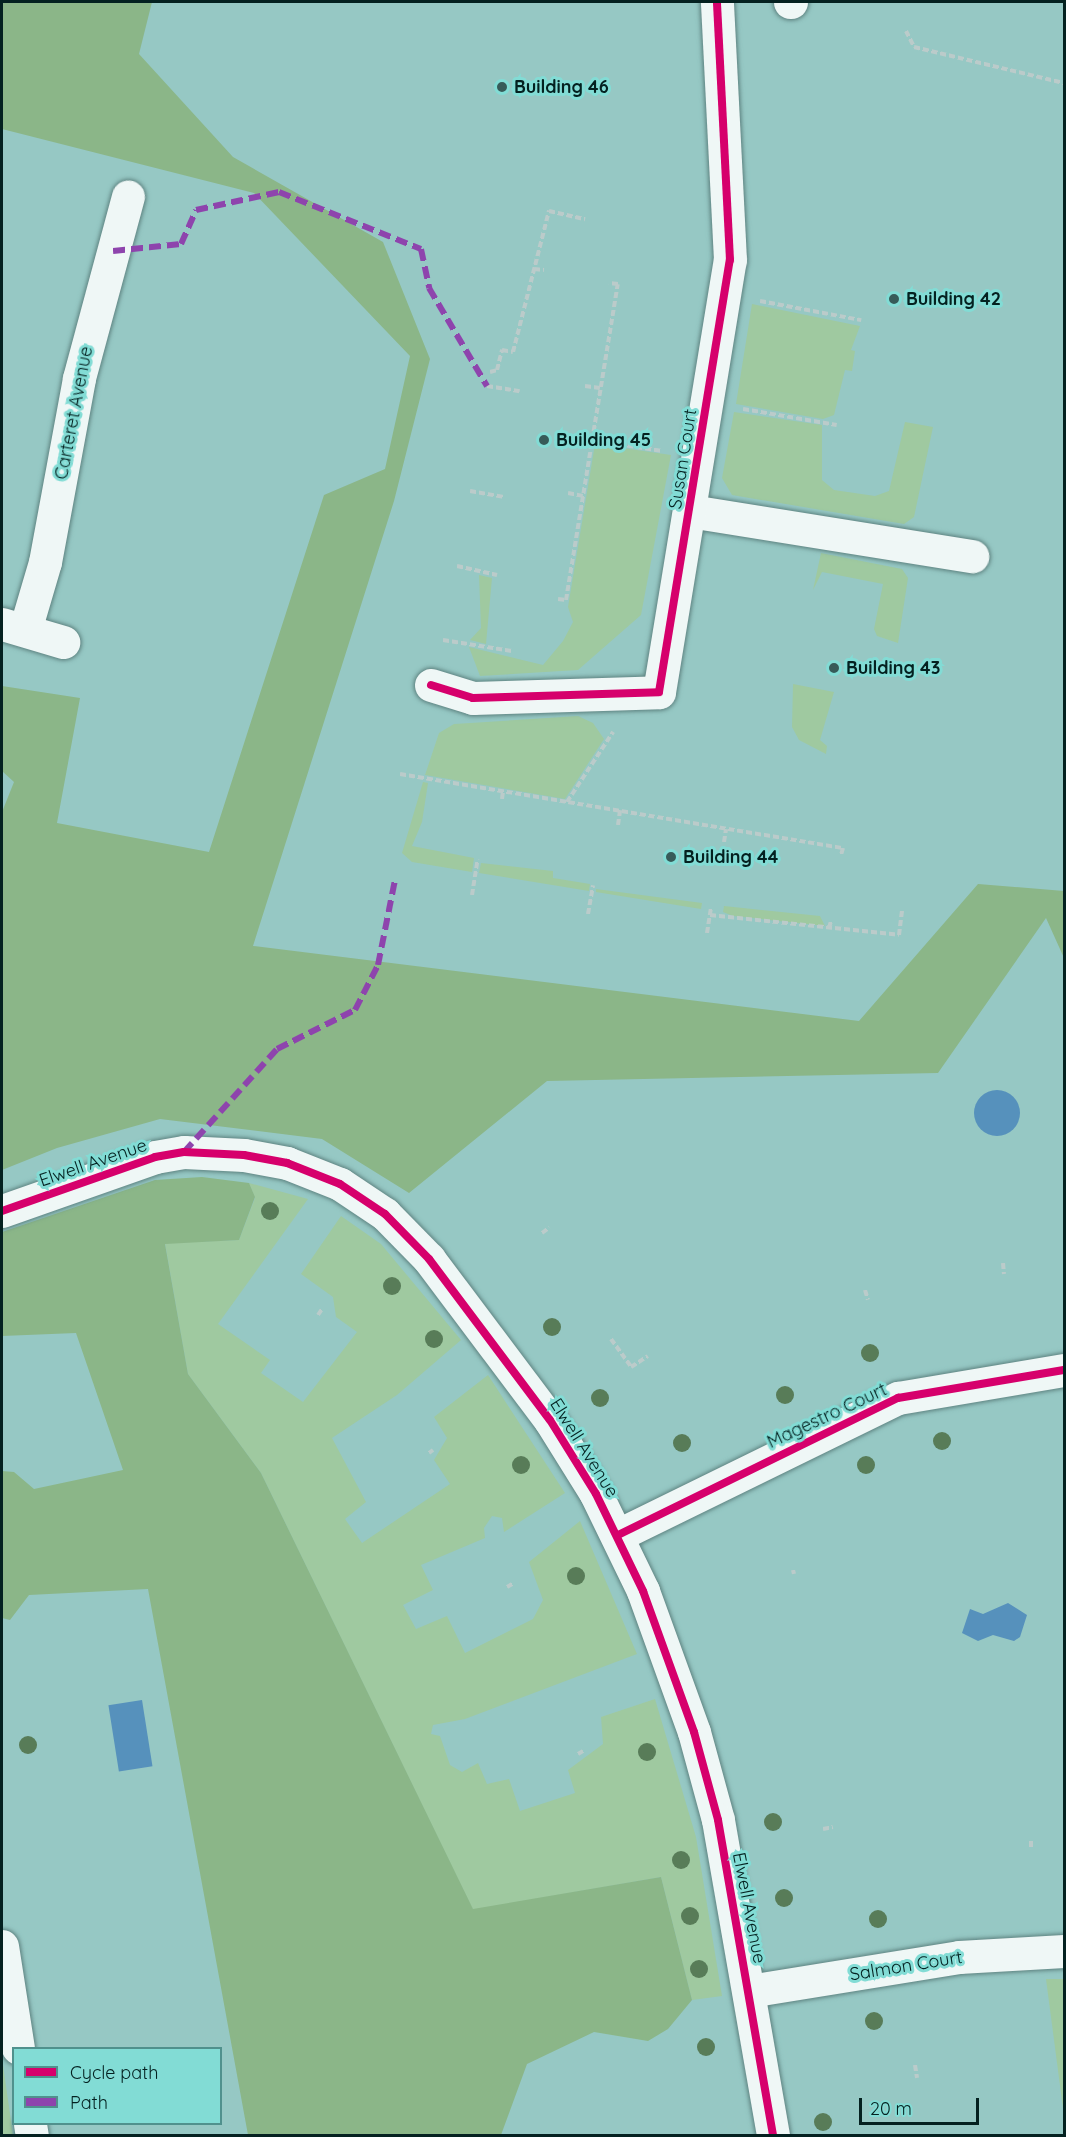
<!DOCTYPE html>
<html>
<head>
<meta charset="utf-8">
<style>
	body { margin:0 }
	#map { position:relative; width:1066px; height:2137px; overflow:hidden; background:#96c8c4; font-family:Quicksand,sans-serif }
	div>[style] { position:absolute }
	[style*='--x'] { left:calc(var(--x)*1px); top:calc(var(--y)*1px); width:calc(var(--w)*1px); rotate:calc(var(--a)*1deg) }
	.green>* { inset:0; background:#9fc9a0 }
	.forest>* { inset:0; background:#8bb688 }
	.water>* { inset:0; background:#5691bc; transform-origin:0 0 }
	.round { border-radius:50% }
	.path>* { height:4px; margin-top:-2px; transform-origin:0; background:repeating-linear-gradient(90deg,#bbcbca 0 6px,transparent 0 9px) }
	.roads { filter:drop-shadow(0 0 2px #5e8381) drop-shadow(0 0 2px #5e8381) }
	.minor>* { height:33px; margin:-16.5px; padding:0 16.5px; transform-origin:16.5px; border-radius:16.5px; background:#eff7f6 }
	.quiet>* { height:6px; margin-top:-3px; transform-origin:0; background:repeating-linear-gradient(90deg,#8e44ad 0 12px,transparent 0 18px) }
	.cycleway>* { height:8px; margin:-4px; padding:0 4px; transform-origin:4px; border-radius:4px; background:#d6006c }
	.trees>* { width:18px; height:18px; margin:-9px; border-radius:50%; background:#587c58 }
	.dots>* { width:16px; height:16px; translate:-50% -50%; box-sizing:border-box; border:3px solid #82dcd5; border-radius:50% }
	span { translate:-50% -50%; white-space:nowrap; text-align:center; line-height:1.15; -webkit-text-stroke:6px #82dcd5; paint-order:stroke }
	.poi-label { font-size:18px; color:#042120; font-weight:700 }
	.left { translate:0 -50%; text-align:left }
	.street-label { font-size:18px; color:#042120 }
	.frame { position:absolute; inset:0; border:3px solid #042120; pointer-events:none }
	.legend { position:absolute; left:12px; top:2047px; width:210px; height:78px; box-sizing:border-box; background:#82dcd5; border:2px solid #50918d; margin:0; padding:8px 10px; list-style:none; font-size:18px; color:#042120 }
	.legend li { display:flex; align-items:center; gap:12px; height:30px }
	.legend b { width:30px; border:2px solid #50918d }
	.scale { position:absolute; left:859px; top:2098px; width:120px; height:27px; box-sizing:border-box; border:3px solid #042120; border-top:0; padding-left:8px; font-size:18px; line-height:21px; white-space:nowrap; color:#042120; -webkit-text-stroke:4px #82dcd5; paint-order:stroke }
</style>
</head>
<body>
<div id="map">
	<div class="green">
		<div style="clip-path:polygon(752px 304px,860px 326px,851px 350px,855px 351px,852px 371px,845px 370px,834px 415px,823px 419px,736px 404px)"></div>
		<div style="clip-path:polygon(734px 412px,822px 425px,822px 480px,834px 490px,875px 496px,889px 491px,905px 422px,933px 427px,914px 517px,904px 524px,732px 495px,722px 478px)"></div>
		<div style="clip-path:polygon(595px 444px,671px 455px,641px 615px,578px 670px,480px 676px,469px 647px,543px 665px,563px 641px,573px 622px,568px 607px)"></div>
		<div style="clip-path:polygon(821px 553px,902px 569px,908px 578px,898px 643px,877px 636px,874px 629px,883px 584px,822px 572px,813px 590px)"></div>
		<div style="clip-path:polygon(479px 575px,492px 578px,486px 644px,470px 640px,481px 628px)"></div>
		<div style="clip-path:polygon(793px 684px,834px 692px,820px 740px,827px 746px,826px 754px,799px 740px,792px 727px)"></div>
		<div style="clip-path:polygon(578px 716px,593px 723px,604px 739px,565px 799px,425px 775px,439px 733px,454px 724px)"></div>
		<div style="clip-path:polygon(423px 782px,428px 783px,422px 822px,412px 846px,474px 858px,472px 872px,412px 862px,402px 853px)"></div>
		<div style="clip-path:polygon(481px 863px,553px 871px,553px 878px,590px 884px,589px 891px,479px 873px)"></div>
		<div style="clip-path:polygon(596px 889px,702px 903px,701px 909px,596px 892px)"></div>
		<div style="clip-path:polygon(724px 906px,820px 916px,825px 926px,733px 916px,723px 912px)"></div>
		<div style="clip-path:polygon(249px 1183px,308px 1199px,218px 1324px,270px 1360px,261px 1373px,303px 1402px,357px 1332px,336px 1317px,333px 1297px,301px 1274px,341px 1216px,381px 1244px,461px 1340px,397px 1395px,332px 1438px,366px 1502px,345px 1519px,362px 1543px,450px 1484px,434px 1460px,447px 1438px,434px 1417px,488px 1375px,565px 1493px,504px 1532px,502px 1518px,492px 1516px,484px 1528px,485px 1538px,421px 1565px,433px 1590px,403px 1605px,416px 1629px,447px 1616px,465px 1653px,533px 1619px,543px 1600px,529px 1562px,580px 1521px,637px 1654px,465px 1719px,433px 1725px,431px 1734px,440px 1736px,450px 1765px,462px 1772px,478px 1763px,487px 1784px,509px 1779px,520px 1811px,575px 1793px,568px 1770px,603px 1744px,601px 1717px,655px 1699px,696px 1837px,722px 1996px,692px 2000px,661px 1877px,473px 1910px,261px 1473px,188px 1374px,165px 1243px,239px 1240px,255px 1198px)"></div>
		<div style="clip-path:polygon(1046px 1979px,1064px 1979px,1064px 2116px)"></div>
		<div style="clip-path:polygon(2px 2058px,13px 2135px,2px 2135px)"></div>
	</div>
	<div class="forest">
		<div style="clip-path:polygon(2px 2px,152px 2px,139px 54px,233px 157px,383px 242px,430px 359px,394px 501px,253px 946px,859px 1021px,978px 884px,1064px 891px,1064px 958px,1046px 918px,938px 1073px,547px 1081px,409px 1193px,322px 1139px,160px 1119px,57px 1148px,2px 1170px,2px 812px,14px 782px,2px 771px,2px 686px,80px 698px,57px 823px,209px 852px,324px 495px,385px 469px,410px 356px,254px 193px,2px 129px)"></div>
		<div style="clip-path:polygon(202px 1177px,249px 1183px,255px 1197px,239px 1240px,165px 1244px,188px 1374px,261px 1473px,473px 1909px,661px 1877px,692px 2000px,668px 2029px,648px 2041px,594px 2032px,527px 2064px,501px 2135px,248px 2135px,148px 1589px,29px 1595px,10px 1620px,2px 1618px,2px 1471px,14px 1472px,34px 1489px,123px 1470px,76px 1333px,2px 1336px,2px 1232px,155px 1180px)"></div>
	</div>
	<div class="water">
		<div class="round" style="left:974px;top:1090px;width:46px;height:46px"></div>
		<div style="clip-path:polygon(1008px 1603px,1027px 1615px,1020px 1637px,1014px 1641px,993px 1635px,978px 1641px,962px 1633px,970px 1609px,983px 1614px)"></div>
		<div style="left:142px;top:1700px;width:67px;height:34px;rotate:81deg"></div>
	</div>
	<div class="path">
		<div style="--x:906;--y:31;--w:18;--a:63"></div>
		<div style="--x:914;--y:47;--w:154;--a:13.5"></div>
		<div style="--x:534;--y:269;--w:10;--a:6"></div>
		<div style="--x:760;--y:301;--w:103;--a:10.7"></div>
		<div style="--x:490;--y:372;--w:7;--a:-16"></div>
		<div style="--x:497;--y:370;--w:21;--a:-76"></div>
		<div style="--x:502;--y:350;--w:11;--a:10"></div>
		<div style="--x:513;--y:352;--w:146;--a:-75.7"></div>
		<div style="--x:549;--y:211;--w:37;--a:13"></div>
		<div style="--x:487;--y:386;--w:33;--a:9"></div>
		<div style="--x:585;--y:386;--w:15;--a:8"></div>
		<div style="--x:743;--y:409;--w:95;--a:9.7"></div>
		<div style="--x:592;--y:440;--w:71;--a:8.9"></div>
		<div style="--x:470;--y:491;--w:34;--a:10"></div>
		<div style="--x:568;--y:493;--w:15;--a:11"></div>
		<div style="--x:457;--y:566;--w:41;--a:12.7"></div>
		<div style="--x:558;--y:599;--w:8;--a:7"></div>
		<div style="--x:566;--y:600;--w:320;--a:-80.7"></div>
		<div style="--x:618;--y:284;--w:9;--a:-174"></div>
		<div style="--x:443;--y:640;--w:70;--a:9.1"></div>
		<div style="--x:400;--y:774;--w:449;--a:9.5"></div>
		<div style="--x:843;--y:848;--w:7;--a:106"></div>
		<div style="--x:502;--y:799;--w:8;--a:-83"></div>
		<div style="--x:567;--y:802;--w:84;--a:-56.7"></div>
		<div style="--x:618;--y:825;--w:15;--a:-82"></div>
		<div style="--x:724;--y:842;--w:13;--a:-81"></div>
		<div style="--x:472;--y:895;--w:36;--a:-81"></div>
		<div style="--x:588;--y:914;--w:29;--a:-80"></div>
		<div style="--x:710;--y:915;--w:190;--a:6"></div>
		<div style="--x:899;--y:935;--w:26;--a:-83"></div>
		<div style="--x:829;--y:928;--w:7;--a:-74"></div>
		<div style="--x:707;--y:933;--w:25;--a:-81"></div>
		<div style="--x:542;--y:1233;--w:9;--a:-36"></div>
		<div style="--x:1003;--y:1263;--w:11;--a:85"></div>
		<div style="--x:865;--y:1290;--w:10;--a:73"></div>
		<div style="--x:318;--y:1315;--w:7;--a:-56"></div>
		<div style="--x:611;--y:1339;--w:34;--a:54"></div>
		<div style="--x:631;--y:1367;--w:20;--a:-33"></div>
		<div style="--x:429;--y:1453;--w:5;--a:-37"></div>
		<div style="--x:793;--y:1570;--w:4;--a:76"></div>
		<div style="--x:507;--y:1587;--w:8;--a:-30"></div>
		<div style="--x:578;--y:1754;--w:6;--a:-31"></div>
		<div style="--x:823;--y:1829;--w:10;--a:-11"></div>
		<div style="--x:1031;--y:1841;--w:8;--a:90"></div>
		<div style="--x:915;--y:2065;--w:13;--a:81"></div>
	</div>
	<div class="roads">
		<div class="minor">
			<div style="--x:790;--y:2;--w:1;--a:0"></div>
			<div style="--x:690;--y:511;--w:286;--a:9.1"></div>
			<div style="--x:2;--y:624;--w:64;--a:16.4"></div>
			<div style="--x:25;--y:630;--w:71;--a:-73.6"></div>
			<div style="--x:45;--y:562;--w:187;--a:-79.5"></div>
			<div style="--x:79;--y:378;--w:188;--a:-74.9"></div>
			<div style="--x:431;--y:685;--w:44;--a:17.2"></div>
			<div style="--x:473;--y:698;--w:186;--a:-1.8"></div>
			<div style="--x:659;--y:692;--w:438;--a:-80.7"></div>
			<div style="--x:730;--y:260;--w:258;--a:-92.9"></div>
			<div style="--x:2;--y:1211;--w:162;--a:-19.4"></div>
			<div style="--x:155;--y:1157;--w:29;--a:-10"></div>
			<div style="--x:184;--y:1152;--w:60;--a:2.9"></div>
			<div style="--x:244;--y:1155;--w:44;--a:10.5"></div>
			<div style="--x:287;--y:1163;--w:57;--a:21.6"></div>
			<div style="--x:340;--y:1184;--w:54;--a:33.7"></div>
			<div style="--x:385;--y:1214;--w:63;--a:45.6"></div>
			<div style="--x:429;--y:1259;--w:201;--a:53.1"></div>
			<div style="--x:550;--y:1420;--w:87;--a:58.1"></div>
			<div style="--x:596;--y:1494;--w:108;--a:64.1"></div>
			<div style="--x:643;--y:1591;--w:150;--a:70.1"></div>
			<div style="--x:694;--y:1732;--w:91;--a:74.7"></div>
			<div style="--x:718;--y:1820;--w:321;--a:80.1"></div>
			<div style="--x:618;--y:1535;--w:312;--a:-26.1"></div>
			<div style="--x:898;--y:1398;--w:168;--a:-9.6"></div>
			<div style="--x:2;--y:1946;--w:103;--a:81.1"></div>
			<div style="--x:749;--y:1991;--w:213;--a:-9.2"></div>
			<div style="--x:959;--y:1957;--w:105;--a:-3.3"></div>
			<div style="--x:30;--y:2124;--w:12;--a:81"></div>
		</div>
	</div>
	<div class="quiet">
		<div style="--x:113;--y:251;--w:68;--a:-5.9"></div>
		<div style="--x:181;--y:244;--w:37;--a:-66"></div>
		<div style="--x:196;--y:210;--w:85;--a:-12.2"></div>
		<div style="--x:279;--y:192;--w:153;--a:21.9"></div>
		<div style="--x:421;--y:249;--w:40;--a:78"></div>
		<div style="--x:429;--y:288;--w:114;--a:59.4"></div>
		<div style="--x:184;--y:1152;--w:139;--a:-47.9"></div>
		<div style="--x:277;--y:1049;--w:87;--a:-26.6"></div>
		<div style="--x:355;--y:1010;--w:51;--a:-62.9"></div>
		<div style="--x:378;--y:965;--w:87;--a:-78.7"></div>
	</div>
	<div class="cycleway">
		<div style="--x:431;--y:685;--w:44;--a:17.2"></div>
		<div style="--x:473;--y:698;--w:186;--a:-1.8"></div>
		<div style="--x:659;--y:692;--w:438;--a:-80.7"></div>
		<div style="--x:730;--y:260;--w:258;--a:-92.9"></div>
		<div style="--x:2;--y:1211;--w:162;--a:-19.4"></div>
		<div style="--x:155;--y:1157;--w:29;--a:-10"></div>
		<div style="--x:184;--y:1152;--w:60;--a:2.9"></div>
		<div style="--x:244;--y:1155;--w:44;--a:10.5"></div>
		<div style="--x:287;--y:1163;--w:57;--a:21.6"></div>
		<div style="--x:340;--y:1184;--w:54;--a:33.7"></div>
		<div style="--x:385;--y:1214;--w:63;--a:45.6"></div>
		<div style="--x:429;--y:1259;--w:201;--a:53.1"></div>
		<div style="--x:550;--y:1420;--w:87;--a:58.1"></div>
		<div style="--x:596;--y:1494;--w:108;--a:64.1"></div>
		<div style="--x:643;--y:1591;--w:150;--a:70.1"></div>
		<div style="--x:694;--y:1732;--w:91;--a:74.7"></div>
		<div style="--x:718;--y:1820;--w:321;--a:80.1"></div>
		<div style="--x:618;--y:1535;--w:312;--a:-26.1"></div>
		<div style="--x:898;--y:1398;--w:168;--a:-9.6"></div>
	</div>
	<div class="trees">
		<div style="left:270px;top:1211px"></div>
		<div style="left:392px;top:1286px"></div>
		<div style="left:552px;top:1327px"></div>
		<div style="left:434px;top:1339px"></div>
		<div style="left:870px;top:1353px"></div>
		<div style="left:785px;top:1395px"></div>
		<div style="left:600px;top:1398px"></div>
		<div style="left:942px;top:1441px"></div>
		<div style="left:682px;top:1443px"></div>
		<div style="left:521px;top:1465px"></div>
		<div style="left:866px;top:1465px"></div>
		<div style="left:576px;top:1576px"></div>
		<div style="left:28px;top:1745px"></div>
		<div style="left:647px;top:1752px"></div>
		<div style="left:773px;top:1822px"></div>
		<div style="left:681px;top:1860px"></div>
		<div style="left:784px;top:1898px"></div>
		<div style="left:690px;top:1916px"></div>
		<div style="left:878px;top:1919px"></div>
		<div style="left:699px;top:1969px"></div>
		<div style="left:874px;top:2021px"></div>
		<div style="left:706px;top:2047px"></div>
		<div style="left:823px;top:2122px"></div>
	</div>
	<div class="dots">
		<div style="left:502px;top:87px;background:#375b59"></div>
		<div style="left:894px;top:299px;background:#375b59"></div>
		<div style="left:544px;top:440px;background:#375b59"></div>
		<div style="left:834px;top:668px;background:#375b59"></div>
		<div style="left:671px;top:857px;background:#375b59"></div>
	</div>
	<div class="poi-label">
		<span class="left" style="left:514px;top:87px">Building 46</span>
		<span class="left" style="left:906px;top:299px">Building 42</span>
		<span class="left" style="left:556px;top:440px">Building 45</span>
		<span class="left" style="left:846px;top:668px">Building 43</span>
		<span class="left" style="left:683px;top:857px">Building 44</span>
	</div>
	<div class="street-label">
		<span style="left:74px;top:413px;rotate:-79deg">Carteret Avenue</span>
		<span style="left:683px;top:459px;rotate:-81deg">Susan Court</span>
		<span style="left:93px;top:1163px;rotate:-19deg">Elwell Avenue</span>
		<span style="left:827px;top:1416px;rotate:-25deg">Magestro Court</span>
		<span style="left:584px;top:1448px;rotate:58deg">Elwell Avenue</span>
		<span style="left:749px;top:1908px;rotate:79deg">Elwell Avenue</span>
		<span style="left:906px;top:1966px;rotate:-9deg">Salmon Court</span>
	</div>
	<div class="frame"></div>
	<ul class="legend">
	<li><b style="height:8px;background:#d6006c"></b>Cycle path</li>
	<li><b style="height:8px;background:#8e44ad"></b>Path</li>
	</ul>
	<div class="scale">20 m</div>
</div>
</body>
</html>
